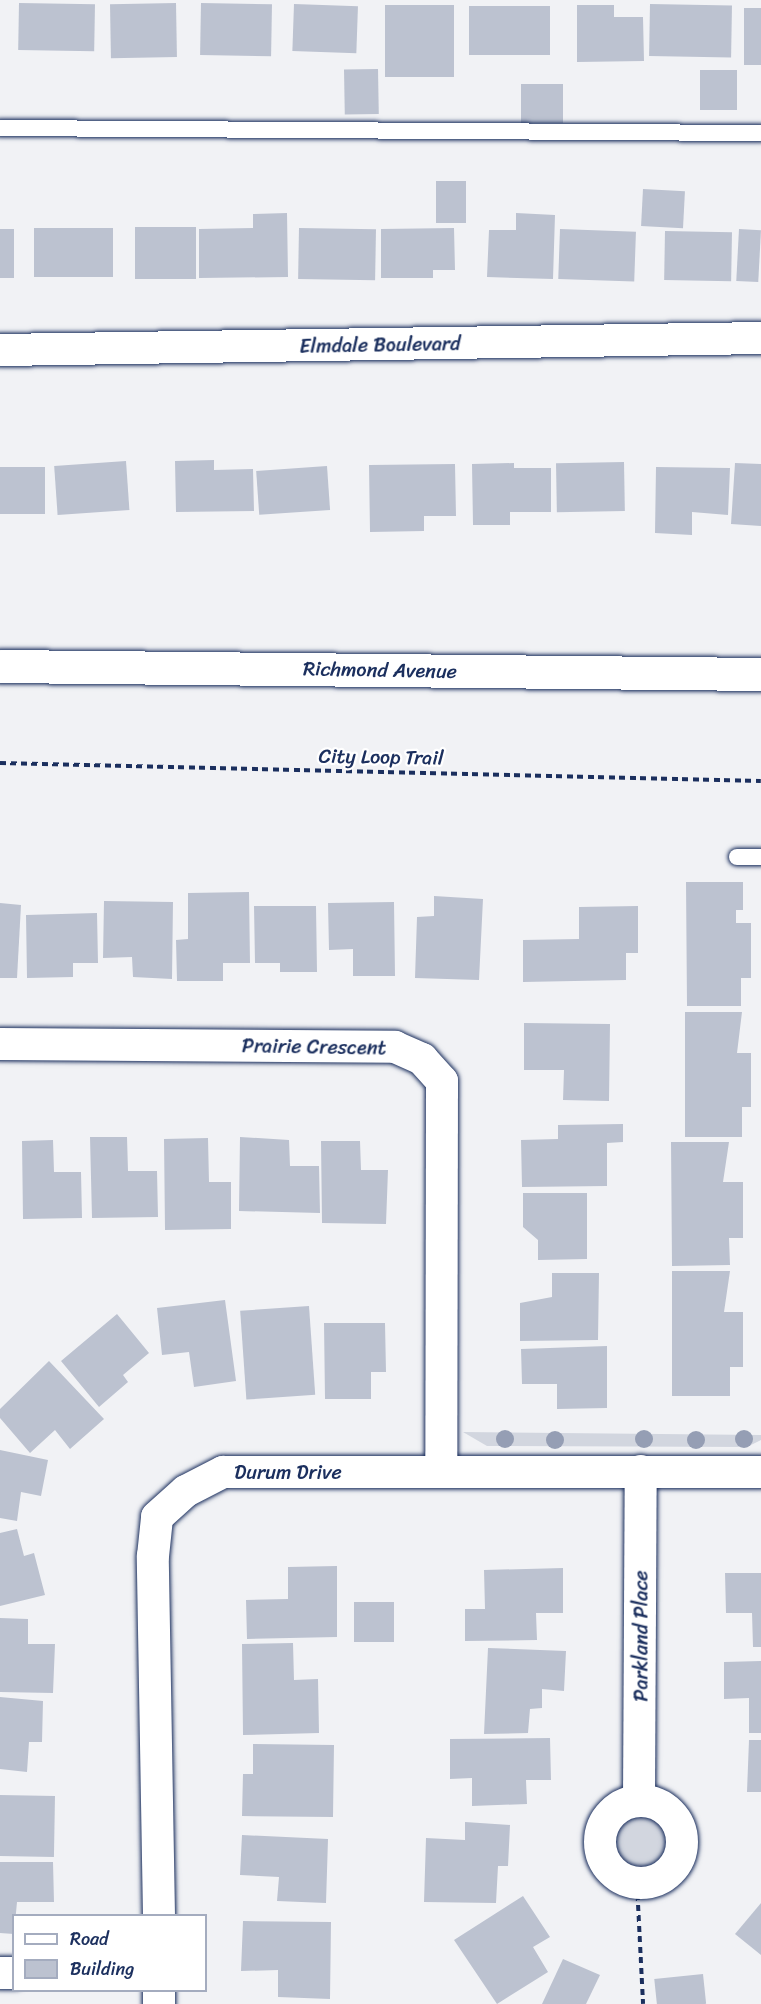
<!DOCTYPE html>
<html>
<head>
<meta charset="utf-8">
<style>
	body { margin:0 }
	#map { position:relative; width:761px; height:2004px; overflow:hidden; background:#f1f2f5; font-family:Sriracha,sans-serif }
	div>[style] { position:absolute }
	[style*='--x'] { left:calc(var(--x)*1px); top:calc(var(--y)*1px); width:calc(var(--w)*1px); rotate:calc(var(--a)*1deg) }
	.green>* { inset:0; background:#d2d6df }
	.round { border-radius:50% }
	.building>* { inset:0; background:#bcc2d0; transform-origin:0 0 }
	.path>* { height:4px; margin-top:-2px; transform-origin:0; background:repeating-linear-gradient(90deg,#1b2f5e 0 6px,transparent 0 10.5px) }
	.roads { filter:drop-shadow(0 0 2px #1b2f5e) drop-shadow(0 0 2px #1b2f5e) }
	.lane>* { height:16px; margin:-8px; padding:0 8px; transform-origin:8px; border-radius:8px; background:#fff }
	.street>* { height:32px; margin:-16px; padding:0 16px; transform-origin:16px; border-radius:16px; background:#fff }
	.street>.ring { margin:-16px; padding:0; box-sizing:content-box; background:none; border:32px solid #fff; border-radius:50% }
	.secondary>* { height:33px; margin:-16.5px; padding:0 16.5px; transform-origin:16.5px; border-radius:16.5px; background:#fff }
	.trees>* { width:18px; height:18px; margin:-9px; border-radius:50%; background:#959eb4 }
	span { translate:-50% -50%; white-space:nowrap; text-align:center; line-height:1.15; -webkit-text-stroke:4.5px #fff; paint-order:stroke }
	.street-label { font-size:20px; color:#1b2f5e }
	.legend { position:absolute; left:12px; top:1914px; width:195px; height:78px; box-sizing:border-box; background:#fff; border:2px solid #a4acbf; margin:0; padding:8px 10px; list-style:none; font-size:18px; color:#1b2f5e }
	.legend li { display:flex; align-items:center; gap:12px; height:30px }
	.legend b { width:30px; border:2px solid #a4acbf }
</style>
</head>
<body>
<div id="map">
	<div class="green">
		<div style="clip-path:polygon(463px 1432px,761px 1435px,761px 1440px,747px 1447px,487px 1446px)"></div>
		<div class="round" style="left:611px;top:1813px;width:58px;height:58px"></div>
	</div>
	<div class="building">
		<div style="left:19px;top:3px;width:76px;height:47px;rotate:1deg"></div>
		<div style="left:176px;top:3px;width:54px;height:66px;rotate:89deg"></div>
		<div style="left:201px;top:3px;width:71px;height:52px;rotate:1deg"></div>
		<div style="left:294px;top:4px;width:64px;height:47px;rotate:2deg"></div>
		<div style="left:650px;top:4px;width:82px;height:52px;rotate:1deg"></div>
		<div style="left:385px;top:5px;width:69px;height:72px"></div>
		<div style="clip-path:polygon(577px 5px,614px 5px,614px 17px,643px 17px,644px 61px,577px 62px)"></div>
		<div style="left:550px;top:6px;width:49px;height:81px;rotate:90deg"></div>
		<div style="left:744px;top:8px;width:17px;height:57px"></div>
		<div style="left:378px;top:69px;width:45px;height:34px;rotate:89deg"></div>
		<div style="left:700px;top:70px;width:37px;height:40px"></div>
		<div style="left:563px;top:84px;width:39px;height:42px;rotate:90deg"></div>
		<div style="left:466px;top:181px;width:42px;height:30px;rotate:90deg"></div>
		<div style="left:643px;top:189px;width:42px;height:37px;rotate:3deg"></div>
		<div style="clip-path:polygon(287px 213px,288px 277px,199px 278px,199px 229px,253px 228px,253px 214px)"></div>
		<div style="clip-path:polygon(516px 213px,555px 215px,553px 279px,487px 277px,489px 230px,516px 230px)"></div>
		<div style="left:135px;top:227px;width:61px;height:52px"></div>
		<div style="left:113px;top:228px;width:49px;height:79px;rotate:90deg"></div>
		<div style="left:299px;top:228px;width:77px;height:51px;rotate:1deg"></div>
		<div style="clip-path:polygon(454px 228px,455px 270px,433px 270px,433px 278px,381px 278px,381px 229px)"></div>
		<div style="left:0;top:229px;width:14px;height:49px"></div>
		<div style="left:560px;top:229px;width:76px;height:50px;rotate:2deg"></div>
		<div style="left:739px;top:229px;width:22px;height:52px;rotate:3deg"></div>
		<div style="left:665px;top:231px;width:67px;height:49px;rotate:1deg"></div>
		<div style="clip-path:polygon(214px 460px,214px 470px,253px 469px,254px 511px,176px 512px,175px 461px)"></div>
		<div style="left:126px;top:461px;width:49px;height:72px;rotate:86deg"></div>
		<div style="left:624px;top:462px;width:49px;height:68px;rotate:89deg"></div>
		<div style="clip-path:polygon(514px 463px,514px 468px,551px 468px,551px 512px,510px 512px,510px 525px,473px 525px,472px 464px)"></div>
		<div style="clip-path:polygon(735px 463px,761px 464px,761px 526px,731px 524px)"></div>
		<div style="clip-path:polygon(455px 464px,456px 516px,424px 516px,424px 531px,370px 532px,369px 465px)"></div>
		<div style="left:327px;top:466px;width:44px;height:71px;rotate:86deg"></div>
		<div style="left:45px;top:467px;width:47px;height:45px;rotate:90deg"></div>
		<div style="clip-path:polygon(656px 467px,730px 468px,728px 515px,692px 512px,692px 535px,655px 533px)"></div>
		<div style="clip-path:polygon(686px 882px,743px 882px,743px 910px,736px 910px,736px 923px,751px 923px,751px 978px,741px 978px,741px 1006px,687px 1006px)"></div>
		<div style="clip-path:polygon(249px 892px,250px 963px,223px 963px,223px 981px,177px 981px,176px 940px,188px 939px,188px 893px)"></div>
		<div style="clip-path:polygon(434px 896px,483px 899px,479px 980px,415px 978px,417px 917px,434px 916px)"></div>
		<div style="clip-path:polygon(104px 901px,173px 902px,172px 979px,133px 977px,132px 957px,103px 958px)"></div>
		<div style="clip-path:polygon(394px 902px,395px 976px,353px 976px,353px 949px,329px 950px,328px 903px)"></div>
		<div style="clip-path:polygon(0 903px,21px 905px,17px 978px,0 978px)"></div>
		<div style="clip-path:polygon(254px 906px,316px 906px,317px 972px,280px 972px,280px 963px,255px 963px)"></div>
		<div style="clip-path:polygon(638px 906px,638px 953px,626px 953px,626px 980px,523px 982px,523px 940px,579px 939px,579px 907px)"></div>
		<div style="clip-path:polygon(97px 913px,98px 963px,73px 963px,73px 977px,27px 978px,26px 915px)"></div>
		<div style="clip-path:polygon(685px 1012px,742px 1012px,737px 1053px,751px 1053px,751px 1107px,742px 1107px,742px 1137px,685px 1137px)"></div>
		<div style="clip-path:polygon(524px 1023px,610px 1024px,609px 1101px,563px 1100px,564px 1070px,524px 1070px)"></div>
		<div style="clip-path:polygon(623px 1124px,623px 1142px,607px 1143px,607px 1186px,522px 1187px,521px 1140px,558px 1139px,558px 1125px)"></div>
		<div style="clip-path:polygon(90px 1137px,127px 1137px,128px 1171px,157px 1171px,158px 1217px,92px 1218px)"></div>
		<div style="clip-path:polygon(240px 1137px,289px 1140px,290px 1166px,319px 1166px,320px 1213px,239px 1211px)"></div>
		<div style="clip-path:polygon(208px 1138px,209px 1182px,231px 1182px,231px 1229px,165px 1230px,164px 1139px)"></div>
		<div style="clip-path:polygon(53px 1140px,54px 1172px,81px 1172px,82px 1218px,23px 1219px,22px 1141px)"></div>
		<div style="clip-path:polygon(321px 1141px,360px 1141px,361px 1170px,388px 1170px,386px 1224px,322px 1223px)"></div>
		<div style="clip-path:polygon(671px 1142px,729px 1142px,723px 1182px,743px 1182px,743px 1238px,729px 1238px,730px 1265px,672px 1266px)"></div>
		<div style="clip-path:polygon(523px 1193px,587px 1193px,587px 1259px,538px 1260px,538px 1240px,523px 1227px)"></div>
		<div style="clip-path:polygon(672px 1271px,730px 1271px,724px 1312px,743px 1312px,743px 1367px,730px 1367px,730px 1396px,672px 1396px)"></div>
		<div style="clip-path:polygon(552px 1273px,599px 1273px,598px 1340px,520px 1341px,520px 1303px,552px 1297px)"></div>
		<div style="clip-path:polygon(225px 1300px,236px 1381px,194px 1387px,189px 1352px,162px 1355px,157px 1308px)"></div>
		<div style="left:309px;top:1306px;width:89px;height:69px;rotate:86deg"></div>
		<div style="clip-path:polygon(117px 1314px,149px 1353px,123px 1375px,128px 1382px,99px 1407px,61px 1361px)"></div>
		<div style="clip-path:polygon(324px 1323px,385px 1323px,386px 1372px,371px 1372px,371px 1399px,325px 1399px)"></div>
		<div style="clip-path:polygon(607px 1346px,607px 1408px,557px 1409px,557px 1384px,522px 1384px,521px 1349px)"></div>
		<div style="clip-path:polygon(49px 1361px,104px 1419px,70px 1449px,55px 1430px,30px 1453px,0 1418px,0 1409px)"></div>
		<div style="clip-path:polygon(0 1450px,48px 1460px,41px 1496px,21px 1492px,17px 1521px,0 1518px)"></div>
		<div style="clip-path:polygon(17px 1529px,24px 1556px,34px 1553px,45px 1595px,0 1606px,0 1533px)"></div>
		<div style="clip-path:polygon(337px 1566px,337px 1637px,247px 1639px,246px 1600px,288px 1599px,288px 1567px)"></div>
		<div style="clip-path:polygon(563px 1568px,563px 1613px,536px 1613px,537px 1640px,465px 1641px,465px 1609px,485px 1609px,484px 1570px)"></div>
		<div style="clip-path:polygon(725px 1573px,761px 1573px,761px 1647px,753px 1647px,752px 1613px,726px 1613px)"></div>
		<div style="left:394px;top:1602px;width:40px;height:40px;rotate:90deg"></div>
		<div style="clip-path:polygon(0 1618px,28px 1619px,28px 1644px,55px 1644px,53px 1693px,0 1692px)"></div>
		<div style="clip-path:polygon(293px 1643px,294px 1680px,318px 1679px,319px 1733px,243px 1735px,242px 1644px)"></div>
		<div style="clip-path:polygon(488px 1648px,566px 1651px,564px 1691px,542px 1689px,542px 1708px,530px 1709px,528px 1733px,484px 1734px)"></div>
		<div style="clip-path:polygon(761px 1661px,761px 1733px,749px 1733px,749px 1698px,724px 1699px,724px 1662px)"></div>
		<div style="clip-path:polygon(0 1697px,43px 1701px,42px 1742px,29px 1742px,27px 1772px,0 1769px)"></div>
		<div style="clip-path:polygon(550px 1738px,551px 1780px,526px 1780px,527px 1804px,472px 1806px,472px 1778px,450px 1779px,450px 1739px)"></div>
		<div style="clip-path:polygon(749px 1740px,761px 1740px,761px 1792px,747px 1792px)"></div>
		<div style="clip-path:polygon(253px 1744px,334px 1745px,333px 1817px,242px 1816px,243px 1774px,253px 1774px)"></div>
		<div style="left:0;top:1795px;width:55px;height:61px;rotate:1deg"></div>
		<div style="clip-path:polygon(465px 1822px,510px 1825px,508px 1866px,498px 1866px,496px 1903px,424px 1902px,426px 1838px,465px 1840px)"></div>
		<div style="clip-path:polygon(242px 1835px,328px 1839px,326px 1903px,277px 1901px,279px 1877px,240px 1875px)"></div>
		<div style="clip-path:polygon(0 1862px,53px 1862px,54px 1902px,17px 1902px,14px 1934px,0 1933px)"></div>
		<div style="clip-path:polygon(523px 1896px,550px 1937px,533px 1947px,548px 1972px,497px 2004px,454px 1940px)"></div>
		<div style="clip-path:polygon(761px 1903px,761px 1955px,735px 1934px)"></div>
		<div style="clip-path:polygon(243px 1921px,331px 1922px,330px 1999px,278px 1997px,278px 1970px,241px 1971px)"></div>
		<div style="clip-path:polygon(563px 1959px,600px 1975px,586px 2004px,542px 2004px)"></div>
		<div style="left:703px;top:1974px;width:30px;height:49px;rotate:84deg"></div>
	</div>
	<div class="path">
		<div style="--x:0;--y:763;--w:761;--a:1.35"></div>
		<div style="--x:637;--y:1884;--w:120;--a:87.1"></div>
	</div>
	<div class="roads">
		<div class="lane">
			<div style="--x:0;--y:128;--w:761;--a:0.38"></div>
			<div style="--x:737;--y:857;--w:24;--a:0"></div>
		</div>
		<div class="street">
			<div style="--x:0;--y:350;--w:761;--a:-0.9"></div>
			<div style="--x:0;--y:1044;--w:395;--a:0.4"></div>
			<div style="--x:395;--y:1047;--w:30;--a:24"></div>
			<div style="--x:422;--y:1059;--w:30;--a:48"></div>
			<div style="--x:442;--y:1081;--w:390;--a:90.1"></div>
			<div class="ring" style="left:600px;top:1801px;width:50px;height:50px"></div>
			<div style="--x:639;--y:1801;--w:330;--a:-89.7"></div>
			<div style="--x:159;--y:1916;--w:360;--a:-91"></div>
			<div style="--x:153;--y:1556;--w:39;--a:-84"></div>
			<div style="--x:157;--y:1517;--w:39;--a:-42"></div>
			<div style="--x:186;--y:1491;--w:42;--a:-27.2"></div>
			<div style="--x:223;--y:1472;--w:538;--a:0"></div>
			<div style="--x:0;--y:1973;--w:14;--a:0"></div>
			<div style="--x:159;--y:1990;--w:14;--a:90"></div>
		</div>
		<div class="secondary">
			<div style="--x:0;--y:666;--w:761;--a:0.6"></div>
		</div>
	</div>
	<div class="trees">
		<div style="left:505px;top:1439px"></div>
		<div style="left:644px;top:1439px"></div>
		<div style="left:744px;top:1439px"></div>
		<div style="left:555px;top:1440px"></div>
		<div style="left:696px;top:1440px"></div>
	</div>
	<div class="street-label">
		<span style="left:380px;top:345px;rotate:-1deg">Elmdale Boulevard</span>
		<span style="left:380px;top:670px;rotate:1deg">Richmond Avenue</span>
		<span style="left:381px;top:757px;rotate:1deg">City Loop Trail</span>
		<span style="left:314px;top:1047px;rotate:1deg">Prairie Crescent</span>
		<span style="left:288px;top:1472px">Durum Drive</span>
		<span style="left:641px;top:1636px;rotate:-90deg">Parkland Place</span>
	</div>
	<ul class="legend">
	<li><b style="height:8px;background:#fff"></b>Road</li>
	<li><b style="height:16px;background:#bcc2d0"></b>Building</li>
	</ul>
</div>
</body>
</html>
